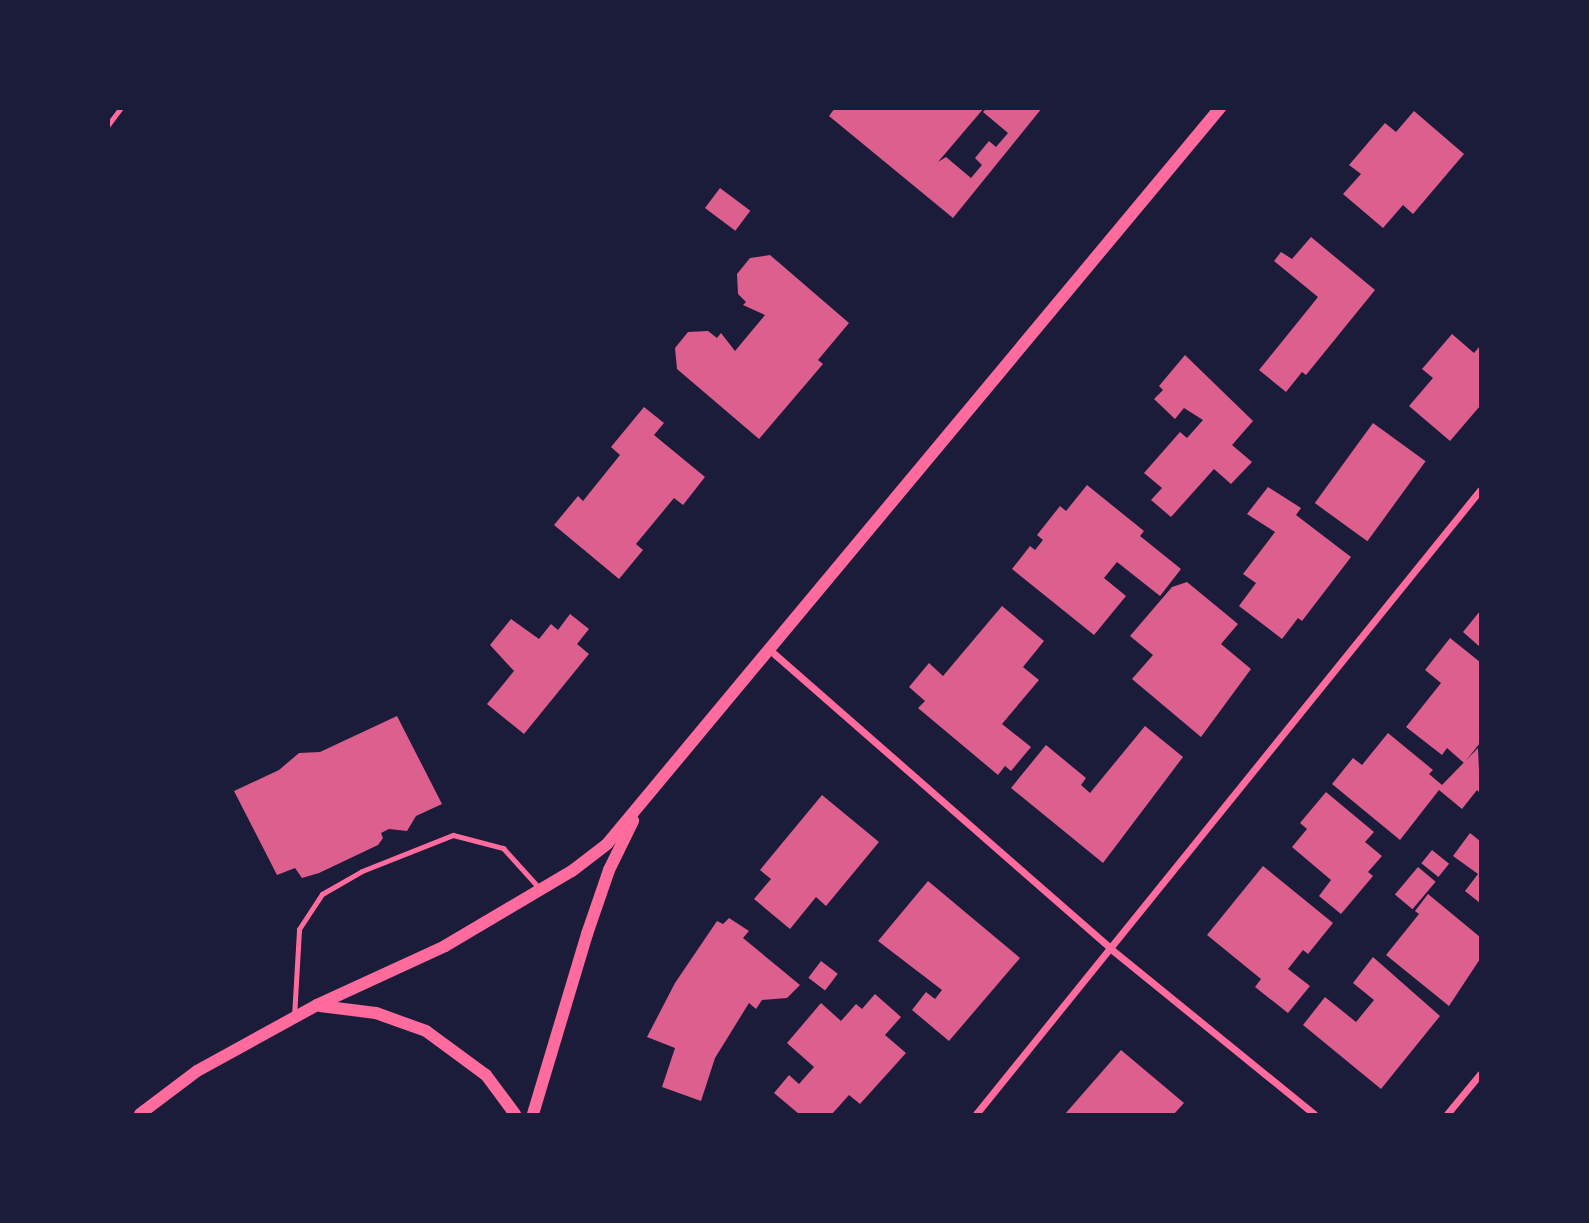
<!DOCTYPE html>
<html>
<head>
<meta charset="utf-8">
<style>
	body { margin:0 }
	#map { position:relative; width:1589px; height:1223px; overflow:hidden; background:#1b1b3a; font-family:"IBM Plex Sans",sans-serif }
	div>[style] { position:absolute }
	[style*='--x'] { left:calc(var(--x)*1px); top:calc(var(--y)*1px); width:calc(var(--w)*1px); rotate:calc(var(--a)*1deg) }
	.building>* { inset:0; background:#dd5f8e; transform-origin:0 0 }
	.path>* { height:4.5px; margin:-2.25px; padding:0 2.25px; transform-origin:2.25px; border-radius:2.25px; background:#ff6b9d }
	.service>* { height:5px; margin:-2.5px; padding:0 2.5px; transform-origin:2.5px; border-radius:2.5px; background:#ff6b9d }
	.minor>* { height:7px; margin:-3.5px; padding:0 3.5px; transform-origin:3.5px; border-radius:3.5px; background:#ff6b9d }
	.tertiary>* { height:12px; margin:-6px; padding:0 6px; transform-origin:6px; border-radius:6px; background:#ff6b9d }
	span { translate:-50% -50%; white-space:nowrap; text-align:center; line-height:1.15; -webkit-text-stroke:5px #1b1b3a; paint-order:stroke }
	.frame { position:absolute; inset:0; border:110px solid #1b1b3a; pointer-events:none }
</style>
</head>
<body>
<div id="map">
	<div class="building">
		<div style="clip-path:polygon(835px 108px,984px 108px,938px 162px,946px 157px,971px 178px,982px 165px,975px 158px,989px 141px,996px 147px,1008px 133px,983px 112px,987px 108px,1042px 108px,953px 218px,829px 116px)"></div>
		<div style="clip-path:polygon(1414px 111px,1464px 154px,1413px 214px,1403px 205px,1383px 228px,1343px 194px,1361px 174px,1349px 165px,1385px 123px,1396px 132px)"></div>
		<div style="left:720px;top:188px;width:38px;height:25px;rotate:37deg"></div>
		<div style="clip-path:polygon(1311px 237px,1375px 290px,1306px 375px,1302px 372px,1286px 392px,1259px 370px,1318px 297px,1274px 261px,1281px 252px,1292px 259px)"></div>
		<div style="clip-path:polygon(770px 255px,849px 323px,818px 360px,823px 364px,759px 439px,677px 369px,675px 348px,688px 332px,708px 331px,717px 338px,721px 333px,735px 351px,765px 315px,743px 305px,746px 302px,738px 294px,737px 274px,750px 258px)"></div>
		<div style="clip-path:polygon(1452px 334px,1474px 353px,1480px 346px,1480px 406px,1450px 441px,1409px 406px,1433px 378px,1422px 369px)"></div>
		<div style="clip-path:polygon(1185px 355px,1253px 421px,1232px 445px,1252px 462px,1231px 484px,1214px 469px,1171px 517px,1151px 500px,1162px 488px,1144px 473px,1180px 432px,1187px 438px,1203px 420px,1184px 408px,1175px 419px,1154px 399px,1163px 390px,1159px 386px)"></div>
		<div style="clip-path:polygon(644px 407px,664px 423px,654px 435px,705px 477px,683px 505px,674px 498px,636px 544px,643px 550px,619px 579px,554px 525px,578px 496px,583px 501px,620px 455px,611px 447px)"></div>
		<div style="left:1373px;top:423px;width:65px;height:99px;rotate:36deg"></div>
		<div style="clip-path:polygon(1087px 485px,1144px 531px,1140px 536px,1181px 569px,1160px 596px,1117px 562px,1104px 578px,1126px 596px,1094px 635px,1012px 569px,1030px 546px,1035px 550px,1043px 540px,1037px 535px,1060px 506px,1066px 511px)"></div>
		<div style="clip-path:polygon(1268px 487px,1301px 508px,1296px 515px,1351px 557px,1302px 621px,1298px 618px,1282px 639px,1239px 606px,1256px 583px,1243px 574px,1275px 532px,1247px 514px)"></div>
		<div style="clip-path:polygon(1187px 582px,1238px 624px,1221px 644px,1251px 669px,1201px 737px,1132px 679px,1153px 655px,1130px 636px,1172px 587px)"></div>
		<div style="clip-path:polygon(1002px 606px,1044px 641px,1023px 667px,1039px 680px,1002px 724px,1031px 747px,1011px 771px,1005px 766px,998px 775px,918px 708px,925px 701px,909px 687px,929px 663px,943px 676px)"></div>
		<div style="clip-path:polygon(1480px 611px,1480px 647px,1463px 632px)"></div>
		<div style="clip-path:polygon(570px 614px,589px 629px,577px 644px,589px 654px,524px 734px,487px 704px,514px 671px,490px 645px,511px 619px,539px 639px,551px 624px,558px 630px)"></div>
		<div style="clip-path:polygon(1450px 638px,1480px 662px,1480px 743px,1464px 763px,1447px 748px,1442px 755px,1406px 727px,1441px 683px,1425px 670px)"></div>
		<div style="clip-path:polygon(397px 716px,442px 804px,416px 816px,407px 831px,389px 829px,381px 833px,383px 838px,378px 845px,319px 873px,302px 878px,295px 868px,277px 875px,234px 791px,279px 770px,299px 753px,320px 752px)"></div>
		<div style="clip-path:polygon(1145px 726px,1183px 757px,1103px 863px,1011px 788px,1046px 745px,1086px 778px,1081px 785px,1090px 793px)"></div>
		<div style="clip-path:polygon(1388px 733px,1433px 770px,1429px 774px,1442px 785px,1478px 748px,1480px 793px,1477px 790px,1462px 809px,1439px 790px,1400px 840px,1332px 784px,1353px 758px,1362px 765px)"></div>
		<div style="clip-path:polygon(1326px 792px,1374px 832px,1365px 842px,1382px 856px,1368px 872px,1373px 876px,1341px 914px,1319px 896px,1331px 880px,1292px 847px,1307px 829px,1300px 823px)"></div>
		<div style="clip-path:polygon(822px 795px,879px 842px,826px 906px,816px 897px,790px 929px,754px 899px,771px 879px,760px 870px)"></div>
		<div style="clip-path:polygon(1470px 833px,1480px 841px,1480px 903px,1465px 891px,1478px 874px,1453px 856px)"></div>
		<div style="left:1432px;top:850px;width:22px;height:17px;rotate:39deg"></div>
		<div style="clip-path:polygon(1263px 866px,1333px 923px,1308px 954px,1303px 950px,1288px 969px,1310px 986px,1288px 1013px,1255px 987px,1261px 979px,1207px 935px)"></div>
		<div style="left:1418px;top:867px;width:23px;height:36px;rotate:40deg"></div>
		<div style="clip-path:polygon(928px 881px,1020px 958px,949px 1041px,912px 1010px,926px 992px,935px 999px,942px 990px,878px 941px)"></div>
		<div style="clip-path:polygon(1428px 894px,1480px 937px,1480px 959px,1449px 1006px,1386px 955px,1419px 914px,1415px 911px)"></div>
		<div style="clip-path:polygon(729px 918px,749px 931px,743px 938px,800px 985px,787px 998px,762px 1000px,756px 1009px,749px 1003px,715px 1058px,701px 1101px,662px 1087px,675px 1048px,647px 1037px,675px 983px,717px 921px,723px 924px)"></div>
		<div style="clip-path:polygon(1373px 957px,1440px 1016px,1381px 1089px,1303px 1025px,1325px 997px,1356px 1022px,1374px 1000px,1353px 983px)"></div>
		<div style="left:821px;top:961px;width:21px;height:21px;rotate:37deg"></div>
		<div style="clip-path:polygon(875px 994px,901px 1017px,885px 1035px,906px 1053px,860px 1104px,849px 1095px,832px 1114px,799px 1114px,774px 1093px,789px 1075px,799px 1084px,814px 1067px,787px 1043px,821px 1003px,841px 1021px,856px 1004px,862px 1009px)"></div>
		<div style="clip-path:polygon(1121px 1050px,1184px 1103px,1174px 1114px,1065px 1114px)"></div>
	</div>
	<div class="path">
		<div style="--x:108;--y:125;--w:21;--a:-53"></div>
	</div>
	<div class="service">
		<div style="--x:294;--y:1017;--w:88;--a:-86.7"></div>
		<div style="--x:299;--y:929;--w:42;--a:-56.7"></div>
		<div style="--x:322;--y:894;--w:46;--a:-29.9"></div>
		<div style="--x:362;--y:871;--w:98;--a:-21.6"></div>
		<div style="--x:453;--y:835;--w:52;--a:14.6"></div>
		<div style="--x:503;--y:848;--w:57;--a:47.9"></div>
	</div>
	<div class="minor">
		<div style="--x:771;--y:651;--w:452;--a:41.2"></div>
		<div style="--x:1111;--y:949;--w:262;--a:39.1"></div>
		<div style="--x:976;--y:1114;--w:802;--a:-51.07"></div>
		<div style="--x:1447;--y:1114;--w:52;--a:-50.5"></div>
	</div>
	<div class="tertiary">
		<div style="--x:320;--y:1006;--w:56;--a:7.1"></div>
		<div style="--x:376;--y:1013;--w:53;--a:19.8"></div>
		<div style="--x:426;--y:1031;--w:74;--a:36.3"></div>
		<div style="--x:486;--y:1075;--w:49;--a:53.4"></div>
		<div style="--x:140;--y:1114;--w:71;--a:-37"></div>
		<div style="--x:197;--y:1071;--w:137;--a:-28.8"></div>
		<div style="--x:317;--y:1005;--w:141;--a:-24.7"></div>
		<div style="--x:445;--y:946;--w:147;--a:-30.6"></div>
		<div style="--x:572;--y:871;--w:44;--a:-37.6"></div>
		<div style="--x:607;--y:844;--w:958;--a:-50.21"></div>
		<div style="--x:533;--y:1114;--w:188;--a:-73.3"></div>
		<div style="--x:587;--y:934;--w:68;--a:-71"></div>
		<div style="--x:609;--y:870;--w:55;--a:-63.9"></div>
	</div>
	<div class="frame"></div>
</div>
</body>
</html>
